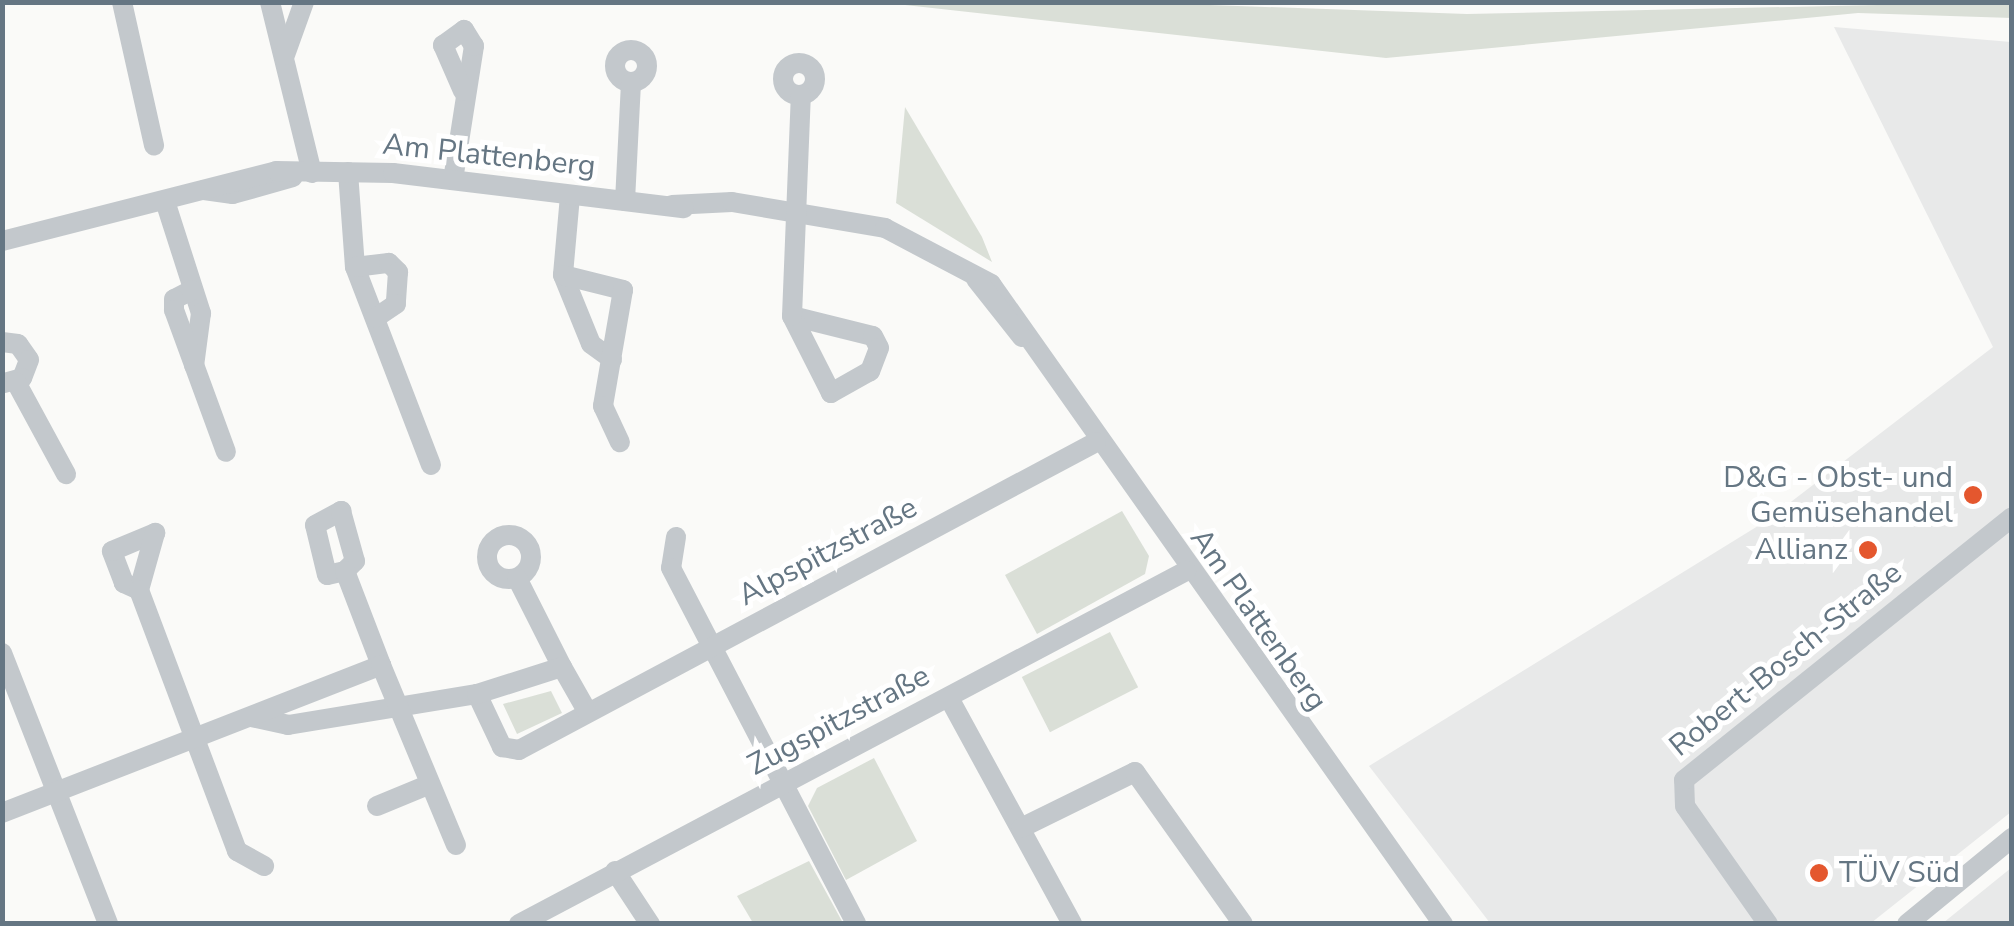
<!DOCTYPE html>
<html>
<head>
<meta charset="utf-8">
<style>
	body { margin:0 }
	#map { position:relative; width:2014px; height:926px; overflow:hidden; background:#fafaf8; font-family:"Nunito Sans",sans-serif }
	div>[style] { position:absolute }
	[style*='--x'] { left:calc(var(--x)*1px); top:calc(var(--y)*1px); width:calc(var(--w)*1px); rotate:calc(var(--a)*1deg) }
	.built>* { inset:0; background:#e8e9e9 }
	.green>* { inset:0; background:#dadfd7; transform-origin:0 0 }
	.minor>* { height:20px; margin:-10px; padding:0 10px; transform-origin:10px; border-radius:10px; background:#c3c8cc }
	.minor>.ring { margin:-10px; padding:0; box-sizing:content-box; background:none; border:20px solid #c3c8cc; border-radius:50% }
	.dots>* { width:28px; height:28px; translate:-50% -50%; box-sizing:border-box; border:5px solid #fff; border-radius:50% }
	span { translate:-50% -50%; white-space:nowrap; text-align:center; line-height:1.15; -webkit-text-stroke:10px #fff; paint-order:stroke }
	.street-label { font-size:30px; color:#657683 }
	.poi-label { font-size:30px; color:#657683 }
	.right { translate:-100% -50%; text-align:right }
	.left { translate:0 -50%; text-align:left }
	.frame { position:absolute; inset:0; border:5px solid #657683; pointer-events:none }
</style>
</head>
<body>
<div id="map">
	<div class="built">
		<div style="clip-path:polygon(1834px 27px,2011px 42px,2011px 812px,1871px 923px,1490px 923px,1369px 766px,1766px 521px,1993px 347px)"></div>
		<div style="clip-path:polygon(2011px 868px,2011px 923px,1943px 923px)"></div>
	</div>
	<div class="green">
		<div style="clip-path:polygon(1155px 3px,1467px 14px,2011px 2px,2012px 18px,1858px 13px,1386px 58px,887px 3px)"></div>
		<div style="clip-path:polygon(905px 107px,982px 237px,992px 262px,896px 203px)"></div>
		<div style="clip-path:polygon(1122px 511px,1149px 556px,1145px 574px,1037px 634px,1005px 575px)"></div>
		<div style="left:1110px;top:632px;width:62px;height:99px;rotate:63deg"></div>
		<div style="clip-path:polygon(551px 691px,562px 713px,517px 734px,503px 704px)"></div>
		<div style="clip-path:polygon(874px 758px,917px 841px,846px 880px,808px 806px,817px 788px)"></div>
		<div style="clip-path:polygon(809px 861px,843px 923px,753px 923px,737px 896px)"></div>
	</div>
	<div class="minor">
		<div style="--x:122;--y:2;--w:147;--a:77.4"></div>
		<div style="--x:270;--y:2;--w:176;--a:76.2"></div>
		<div class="ring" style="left:615px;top:50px;width:12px;height:12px"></div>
		<div style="--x:285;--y:55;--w:56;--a:-70.3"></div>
		<div class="ring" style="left:783px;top:63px;width:12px;height:12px"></div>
		<div style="--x:348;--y:172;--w:95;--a:85.8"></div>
		<div style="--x:355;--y:267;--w:212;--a:69"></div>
		<div style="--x:453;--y:180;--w:136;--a:-81.1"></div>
		<div style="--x:474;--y:46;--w:19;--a:-122"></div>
		<div style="--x:464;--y:30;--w:26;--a:144"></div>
		<div style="--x:443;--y:45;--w:50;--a:66.5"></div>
		<div style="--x:204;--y:190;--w:29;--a:8"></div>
		<div style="--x:233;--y:194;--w:62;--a:-15.8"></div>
		<div style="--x:570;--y:196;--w:79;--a:95.1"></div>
		<div style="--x:563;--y:275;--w:74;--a:67.9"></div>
		<div style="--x:591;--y:344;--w:26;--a:36"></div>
		<div style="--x:165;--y:201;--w:118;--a:72.2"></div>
		<div style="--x:201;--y:313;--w:53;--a:97.5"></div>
		<div style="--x:625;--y:201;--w:118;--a:-87.1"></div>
		<div style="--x:672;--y:205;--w:60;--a:-2.9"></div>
		<div style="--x:732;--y:202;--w:155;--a:9.6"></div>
		<div style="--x:885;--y:228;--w:120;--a:27.8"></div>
		<div style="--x:991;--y:284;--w:784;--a:54.77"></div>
		<div style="--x:2;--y:241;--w:283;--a:-14.3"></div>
		<div style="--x:276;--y:171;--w:117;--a:1"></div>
		<div style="--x:393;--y:173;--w:293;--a:6.9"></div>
		<div style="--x:355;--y:267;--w:34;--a:-7"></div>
		<div style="--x:389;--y:263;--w:13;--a:45"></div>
		<div style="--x:398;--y:272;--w:32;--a:94"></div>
		<div style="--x:396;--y:304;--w:25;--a:146"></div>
		<div style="--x:563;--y:275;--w:62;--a:14"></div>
		<div style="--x:623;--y:290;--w:118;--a:99.8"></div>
		<div style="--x:603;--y:406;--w:40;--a:65"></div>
		<div style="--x:976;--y:279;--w:74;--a:51.6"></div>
		<div style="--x:192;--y:290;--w:20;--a:153"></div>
		<div style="--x:174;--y:299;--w:11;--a:90"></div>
		<div style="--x:174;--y:310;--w:151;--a:69.9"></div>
		<div style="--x:792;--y:316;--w:83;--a:13.9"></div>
		<div style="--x:873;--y:336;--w:13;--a:63"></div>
		<div style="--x:879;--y:348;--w:25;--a:111"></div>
		<div style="--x:870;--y:371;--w:45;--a:150.6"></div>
		<div style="--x:831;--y:393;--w:86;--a:-116.9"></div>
		<div style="--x:792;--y:316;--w:221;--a:-87.7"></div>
		<div style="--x:2;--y:342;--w:16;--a:7"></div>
		<div style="--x:18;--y:344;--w:19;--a:55"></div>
		<div style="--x:29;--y:360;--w:19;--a:111"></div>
		<div style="--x:22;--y:378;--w:19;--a:164"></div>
		<div style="--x:16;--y:382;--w:105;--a:61.5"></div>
		<div class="ring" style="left:487px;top:535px;width:24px;height:24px"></div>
		<div style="--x:676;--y:537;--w:31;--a:99"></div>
		<div style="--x:671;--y:568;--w:401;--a:62.5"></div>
		<div style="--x:345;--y:571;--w:18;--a:167"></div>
		<div style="--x:327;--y:575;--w:51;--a:-103.5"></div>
		<div style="--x:315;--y:525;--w:30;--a:-28"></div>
		<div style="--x:341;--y:511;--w:52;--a:74.4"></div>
		<div style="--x:355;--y:561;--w:14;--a:135"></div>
		<div style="--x:345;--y:571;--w:101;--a:69"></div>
		<div style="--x:517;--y:578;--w:100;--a:63.2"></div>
		<div style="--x:139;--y:590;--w:17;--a:-155"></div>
		<div style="--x:124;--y:583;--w:34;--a:-111"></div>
		<div style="--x:112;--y:551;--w:47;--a:-22.7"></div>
		<div style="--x:155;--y:533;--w:59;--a:105.7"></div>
		<div style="--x:139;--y:590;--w:279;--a:69.4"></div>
		<div style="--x:237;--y:851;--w:31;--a:29"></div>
		<div style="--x:2;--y:653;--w:291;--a:68.6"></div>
		<div style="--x:477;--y:694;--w:59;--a:64.7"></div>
		<div style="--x:502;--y:747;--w:17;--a:10"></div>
		<div style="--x:519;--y:750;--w:654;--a:-28.09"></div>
		<div style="--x:949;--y:698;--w:257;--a:61.4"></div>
		<div style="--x:251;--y:717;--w:38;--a:12"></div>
		<div style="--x:288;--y:725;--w:192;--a:-9.3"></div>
		<div style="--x:477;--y:694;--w:89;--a:-17.6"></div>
		<div style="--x:562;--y:667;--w:51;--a:60.4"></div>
		<div style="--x:377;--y:806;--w:55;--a:-22.4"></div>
		<div style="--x:2;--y:813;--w:407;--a:-21.3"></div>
		<div style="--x:381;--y:665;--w:195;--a:67.4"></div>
		<div style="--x:1021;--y:828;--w:127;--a:-26.2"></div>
		<div style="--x:1135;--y:772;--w:186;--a:54.6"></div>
		<div style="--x:615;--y:871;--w:64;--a:56.6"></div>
		<div style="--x:519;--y:924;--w:755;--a:-27.89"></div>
		<div style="--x:1768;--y:924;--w:144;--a:-125.1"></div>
		<div style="--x:1685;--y:806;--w:26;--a:-92"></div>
		<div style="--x:1684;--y:780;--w:420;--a:-38.7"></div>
		<div style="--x:1907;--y:924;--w:136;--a:-39.3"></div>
	</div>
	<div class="dots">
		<div style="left:1973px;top:495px;background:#e4572e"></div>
		<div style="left:1868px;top:550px;background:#e4572e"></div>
		<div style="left:1819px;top:873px;background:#e4572e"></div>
	</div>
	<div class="street-label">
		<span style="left:489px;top:156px;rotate:6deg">Am Plattenberg</span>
		<span style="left:828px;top:552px;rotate:-28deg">Alpspitzstraße</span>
		<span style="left:1258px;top:620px;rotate:55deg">Am Plattenberg</span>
		<span style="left:1786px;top:660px;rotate:-39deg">Robert-Bosch-Straße</span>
		<span style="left:839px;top:721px;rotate:-28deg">Zugspitzstraße</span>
	</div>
	<div class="poi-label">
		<span class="right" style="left:1953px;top:495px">D&amp;G - Obst- und<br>Gemüsehandel</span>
		<span class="right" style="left:1848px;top:550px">Allianz</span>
		<span class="left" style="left:1839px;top:873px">TÜV Süd</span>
	</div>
	<div class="frame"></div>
</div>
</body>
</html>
